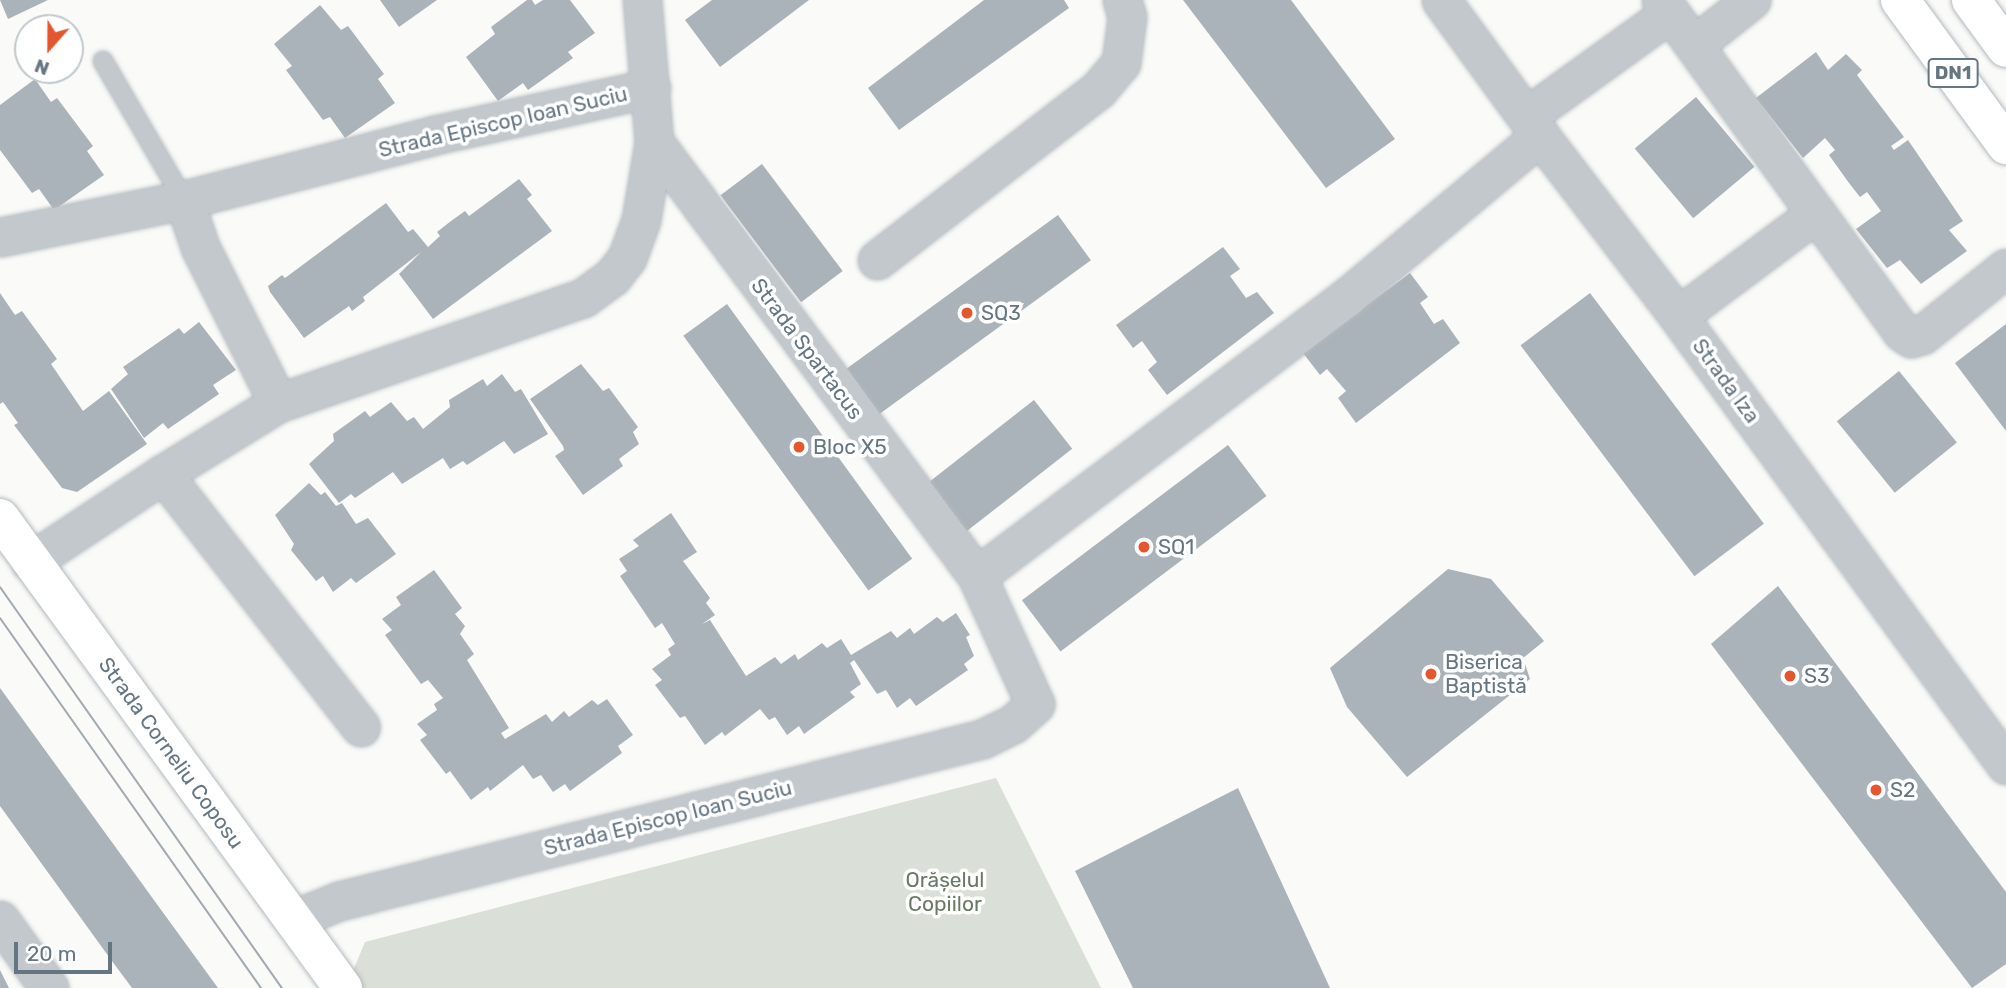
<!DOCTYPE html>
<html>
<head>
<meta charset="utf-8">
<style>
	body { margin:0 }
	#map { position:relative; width:2006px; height:988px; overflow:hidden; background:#fafaf8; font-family:Rubik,sans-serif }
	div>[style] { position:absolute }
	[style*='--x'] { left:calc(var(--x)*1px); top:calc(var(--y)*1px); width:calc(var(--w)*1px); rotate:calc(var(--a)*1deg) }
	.green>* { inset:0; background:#dadfd7 }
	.building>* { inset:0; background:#aab3b9; transform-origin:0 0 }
	.roads { filter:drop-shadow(0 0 2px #b3babf) drop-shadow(0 0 2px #b3babf) }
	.lane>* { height:18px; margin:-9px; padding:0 9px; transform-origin:9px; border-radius:9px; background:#c3c8cc }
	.street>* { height:37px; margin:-18.5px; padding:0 18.5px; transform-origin:18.5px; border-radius:18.5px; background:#c3c8cc }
	.secondary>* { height:38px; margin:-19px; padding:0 19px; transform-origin:19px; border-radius:19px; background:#fff }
	.primary>* { height:38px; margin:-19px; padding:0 19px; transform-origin:19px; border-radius:19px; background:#fff }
	.tram>* { height:2px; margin:-1px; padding:0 1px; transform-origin:1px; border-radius:1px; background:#a2aab0 }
	.dots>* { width:19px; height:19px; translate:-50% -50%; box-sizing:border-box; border:4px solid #fff; border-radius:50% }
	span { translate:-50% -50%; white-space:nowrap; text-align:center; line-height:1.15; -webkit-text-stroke:7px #fff; paint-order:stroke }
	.shield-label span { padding:2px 5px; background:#fff; border:2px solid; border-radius:5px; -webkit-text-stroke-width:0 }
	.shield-label { font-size:19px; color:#657683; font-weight:700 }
	.street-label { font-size:21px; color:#657683 }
	.poi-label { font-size:21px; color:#657683 }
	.left { translate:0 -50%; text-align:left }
	.park-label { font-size:21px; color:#687a64 }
	.north { position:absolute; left:14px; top:14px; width:70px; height:70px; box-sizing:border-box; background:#fff; border:2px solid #c1c8cd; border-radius:50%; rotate:201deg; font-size:19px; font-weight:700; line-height:28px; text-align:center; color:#657683 }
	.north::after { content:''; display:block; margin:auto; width:24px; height:32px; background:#e4572e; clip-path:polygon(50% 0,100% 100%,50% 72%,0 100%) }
	.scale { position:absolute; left:14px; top:942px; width:98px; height:32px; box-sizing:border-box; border:4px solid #657683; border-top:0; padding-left:9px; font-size:21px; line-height:24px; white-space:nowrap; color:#657683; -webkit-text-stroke:5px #fff; paint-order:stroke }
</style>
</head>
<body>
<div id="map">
	<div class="green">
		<div style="clip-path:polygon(996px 778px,1101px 988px,349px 988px,347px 985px,365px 942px)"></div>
	</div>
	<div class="building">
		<div style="clip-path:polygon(0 0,48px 0,8px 19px)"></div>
		<div style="clip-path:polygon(380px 0,437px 0,399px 27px)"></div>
		<div style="clip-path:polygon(527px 0,532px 0,535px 5px,543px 0,570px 0,595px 33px,568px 52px,573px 58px,528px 90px,523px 83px,498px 101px,466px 57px,495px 34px,491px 27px)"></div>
		<div style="clip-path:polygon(712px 0,809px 0,720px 67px,685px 20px)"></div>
		<div style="clip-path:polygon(984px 0,1064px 0,1069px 8px,899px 130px,868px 88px)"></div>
		<div style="clip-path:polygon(1183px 0,1291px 0,1395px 139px,1326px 188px)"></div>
		<div style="clip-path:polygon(320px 5px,341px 30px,348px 26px,384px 74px,378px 79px,395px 103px,345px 138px,330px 117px,323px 120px,286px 70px,292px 66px,274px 44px)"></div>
		<div style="clip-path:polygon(1816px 52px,1828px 70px,1846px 54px,1862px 70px,1857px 75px,1904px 137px,1891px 146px,1894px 150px,1908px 140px,1963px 221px,1949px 230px,1967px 251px,1921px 284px,1900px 260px,1887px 268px,1856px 229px,1881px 211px,1867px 192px,1860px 197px,1849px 183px,1829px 155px,1835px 150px,1825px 138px,1803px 158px,1756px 98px)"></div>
		<div style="clip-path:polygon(35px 79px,51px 102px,57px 98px,93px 146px,87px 151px,104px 175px,54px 210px,39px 189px,32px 193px,0 150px,0 105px)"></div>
		<div style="left:1696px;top:97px;width:91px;height:80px;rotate:50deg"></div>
		<div style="left:762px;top:164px;width:134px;height:52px;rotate:53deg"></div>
		<div style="clip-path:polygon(519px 179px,532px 195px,527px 199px,552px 231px,433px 319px,399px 274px,421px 252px,363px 297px,365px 301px,352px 311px,349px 306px,304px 338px,270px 292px,268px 286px,282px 275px,285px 278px,386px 203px,408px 232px,413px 229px,428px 247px,440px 236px,437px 232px,451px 221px,465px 211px,469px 216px)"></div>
		<div style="left:1058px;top:215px;width:56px;height:261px;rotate:54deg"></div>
		<div style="clip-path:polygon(1223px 247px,1240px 269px,1230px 276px,1246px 298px,1257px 292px,1274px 313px,1167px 395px,1148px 370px,1157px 362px,1142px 341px,1133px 348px,1116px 325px)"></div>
		<div style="clip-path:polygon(1410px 273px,1428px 297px,1420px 303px,1434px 324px,1443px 319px,1460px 343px,1356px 423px,1338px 398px,1346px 391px,1327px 369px,1320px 375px,1303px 353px)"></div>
		<div style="clip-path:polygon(0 293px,15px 315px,22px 311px,57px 359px,51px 364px,83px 411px,109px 391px,147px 444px,77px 492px,62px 488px,14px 425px,18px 423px,3px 402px,0 404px)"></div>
		<div style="left:1590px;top:293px;width:289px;height:87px;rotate:53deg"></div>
		<div style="left:727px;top:304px;width:315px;height:54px;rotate:54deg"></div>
		<div style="clip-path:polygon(199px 322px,236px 370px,213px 385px,219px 394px,168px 429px,163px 423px,144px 438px,111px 389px,128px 374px,123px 367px,179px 328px,184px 334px)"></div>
		<div style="clip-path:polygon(2006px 324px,2006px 431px,1955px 363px)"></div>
		<div style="clip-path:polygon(581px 364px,603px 391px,609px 388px,638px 427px,633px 432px,639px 444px,619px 459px,623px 466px,583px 495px,555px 456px,564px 450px,563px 446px,530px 399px)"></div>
		<div style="left:1899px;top:371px;width:92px;height:80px;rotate:51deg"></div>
		<div style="clip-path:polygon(502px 374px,515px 392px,521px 389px,548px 434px,514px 454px,504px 441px,467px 465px,463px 461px,450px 469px,443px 458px,402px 484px,393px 472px,355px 498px,351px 494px,339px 503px,309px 464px,334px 441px,333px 434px,365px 411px,370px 417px,391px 402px,407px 421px,414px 417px,423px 429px,450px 407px,449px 400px,483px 379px,487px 386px)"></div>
		<div style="left:1034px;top:400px;width:62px;height:134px;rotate:52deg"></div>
		<div style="left:1228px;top:445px;width:64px;height:258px;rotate:53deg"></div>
		<div style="clip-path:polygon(309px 483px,321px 495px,325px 492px,336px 506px,342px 503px,356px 524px,368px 518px,396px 554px,356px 583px,351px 578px,333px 592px,323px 576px,316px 581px,291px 550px,294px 544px,275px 515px)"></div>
		<div style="clip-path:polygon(671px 513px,697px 552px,683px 561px,710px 598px,706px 603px,715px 615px,702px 624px,710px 620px,746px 676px,775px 657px,781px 664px,795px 654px,798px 660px,822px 643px,827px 648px,841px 639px,851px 655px,891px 631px,897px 638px,910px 628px,914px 634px,937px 617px,943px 622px,956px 613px,970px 635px,966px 637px,974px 656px,964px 664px,968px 670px,916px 706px,910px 698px,897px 708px,886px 690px,877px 694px,854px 660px,850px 663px,861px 684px,850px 692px,855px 697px,804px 734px,799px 726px,787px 735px,775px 717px,769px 720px,760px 709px,725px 736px,722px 732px,705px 745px,685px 716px,680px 718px,655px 685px,662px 680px,652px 669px,671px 655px,668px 649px,675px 644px,662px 623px,655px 628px,620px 576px,627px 571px,619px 559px,639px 546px,633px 540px)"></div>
		<div style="clip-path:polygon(1448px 569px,1491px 579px,1544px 641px,1523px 658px,1530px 679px,1407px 777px,1347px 707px,1330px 668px)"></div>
		<div style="clip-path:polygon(434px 570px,462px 608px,455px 614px,465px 626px,460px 634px,474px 654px,467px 660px,509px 728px,501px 733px,505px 739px,546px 714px,552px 722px,564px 711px,569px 717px,592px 700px,598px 705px,607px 699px,633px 735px,618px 746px,622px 753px,570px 791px,565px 784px,553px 792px,541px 775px,533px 779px,523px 765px,490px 791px,488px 787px,471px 800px,450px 771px,446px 774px,420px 740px,427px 735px,417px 724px,437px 710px,434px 704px,443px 698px,428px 680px,421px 684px,385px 635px,392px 630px,382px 619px,401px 605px,396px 597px)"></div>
		<div style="clip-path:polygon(1778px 586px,2006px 892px,2006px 964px,1972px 988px,1711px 644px)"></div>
		<div style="clip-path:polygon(0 688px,167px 918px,218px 988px,132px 988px,109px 957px,0 806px)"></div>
		<div style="clip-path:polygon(1238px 788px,1330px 988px,1133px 988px,1075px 871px)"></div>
		<div style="clip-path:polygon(0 970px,9px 988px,0 988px)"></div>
	</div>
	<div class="roads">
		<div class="lane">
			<div style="--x:103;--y:61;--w:161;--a:59.8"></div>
		</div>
		<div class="street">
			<div style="--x:1441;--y:0;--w:168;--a:53.9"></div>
			<div style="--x:1540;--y:136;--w:227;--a:52.5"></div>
			<div style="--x:1678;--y:316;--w:556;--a:53.85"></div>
			<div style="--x:1661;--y:0;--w:263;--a:54"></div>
			<div style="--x:1694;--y:45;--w:73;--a:-38.3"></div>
			<div style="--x:1527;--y:116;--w:176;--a:-35.8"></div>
			<div style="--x:184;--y:200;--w:50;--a:71.2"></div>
			<div style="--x:200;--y:247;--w:174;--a:63.4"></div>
			<div style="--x:0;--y:237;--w:188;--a:-11.4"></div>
			<div style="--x:184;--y:200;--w:259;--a:-14.5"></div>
			<div style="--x:435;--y:135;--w:221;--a:-12.3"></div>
			<div style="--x:877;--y:260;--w:279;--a:-37.6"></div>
			<div style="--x:1098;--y:90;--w:35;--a:-50"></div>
			<div style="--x:1121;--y:63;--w:46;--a:-82.6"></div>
			<div style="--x:1127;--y:17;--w:18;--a:-106"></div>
			<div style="--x:1678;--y:316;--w:172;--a:-36.7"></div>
			<div style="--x:1816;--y:213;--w:147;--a:54.1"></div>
			<div style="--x:1902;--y:332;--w:11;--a:34"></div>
			<div style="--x:1911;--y:338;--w:11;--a:-15"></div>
			<div style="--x:1922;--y:335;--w:107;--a:-38.6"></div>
			<div style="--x:163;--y:474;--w:321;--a:52"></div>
			<div style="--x:30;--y:562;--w:159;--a:-33.5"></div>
			<div style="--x:163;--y:474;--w:135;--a:-31.7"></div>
			<div style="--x:278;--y:403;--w:323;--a:-19"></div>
			<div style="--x:583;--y:298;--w:36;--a:-36"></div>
			<div style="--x:612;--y:277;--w:24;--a:-52"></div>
			<div style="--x:627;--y:258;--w:40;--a:-69.8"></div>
			<div style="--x:641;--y:220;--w:79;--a:-80.5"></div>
			<div style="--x:654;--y:142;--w:143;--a:-94.8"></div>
			<div style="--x:977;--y:576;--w:462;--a:-37"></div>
			<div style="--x:1346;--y:298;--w:253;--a:-39.9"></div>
			<div style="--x:294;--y:919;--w:48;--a:-21.8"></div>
			<div style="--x:339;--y:901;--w:663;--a:-14.14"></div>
			<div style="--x:982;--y:739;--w:34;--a:-26"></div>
			<div style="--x:1013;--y:724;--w:30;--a:-42"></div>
			<div style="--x:1035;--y:704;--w:141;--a:-114.4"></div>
			<div style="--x:977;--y:576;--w:541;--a:-126.66"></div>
			<div style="--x:0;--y:920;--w:84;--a:54.2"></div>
		</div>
		<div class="secondary">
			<div style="--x:0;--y:518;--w:582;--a:53.88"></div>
		</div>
		<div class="primary">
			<div style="--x:1900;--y:0;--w:180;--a:53.8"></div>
			<div style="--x:1971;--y:0;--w:59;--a:53.9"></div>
		</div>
	</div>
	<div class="tram">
		<div style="--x:0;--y:587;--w:490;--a:54.9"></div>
		<div style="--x:0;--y:618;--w:453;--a:54.8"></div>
	</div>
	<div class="dots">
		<div style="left:967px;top:313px;background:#e4572e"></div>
		<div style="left:799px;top:447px;background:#e4572e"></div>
		<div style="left:1144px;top:547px;background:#e4572e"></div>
		<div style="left:1431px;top:674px;background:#e4572e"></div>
		<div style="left:1790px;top:676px;background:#e4572e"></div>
		<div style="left:1876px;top:790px;background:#e4572e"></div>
	</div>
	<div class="shield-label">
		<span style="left:1953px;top:73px">DN1</span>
	</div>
	<div class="street-label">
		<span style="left:503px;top:122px;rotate:-13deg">Strada Episcop Ioan Suciu</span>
		<span style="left:807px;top:349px;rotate:53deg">Strada Spartacus</span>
		<span style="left:1726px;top:381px;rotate:54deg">Strada Iza</span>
		<span style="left:171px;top:753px;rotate:54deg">Strada Corneliu Coposu</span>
		<span style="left:668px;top:818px;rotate:-14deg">Strada Episcop Ioan Suciu</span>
	</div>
	<div class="poi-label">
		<span class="left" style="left:981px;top:313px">SQ3</span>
		<span class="left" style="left:813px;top:447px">Bloc X5</span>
		<span class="left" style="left:1158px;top:547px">SQ1</span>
		<span class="left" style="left:1445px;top:674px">Biserica<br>Baptistă</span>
		<span class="left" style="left:1804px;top:676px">S3</span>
		<span class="left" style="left:1890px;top:790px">S2</span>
	</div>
	<div class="park-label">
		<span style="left:945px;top:892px">Orășelul<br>Copiilor</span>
	</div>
	<div class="north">N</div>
	<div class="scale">20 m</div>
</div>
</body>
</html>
